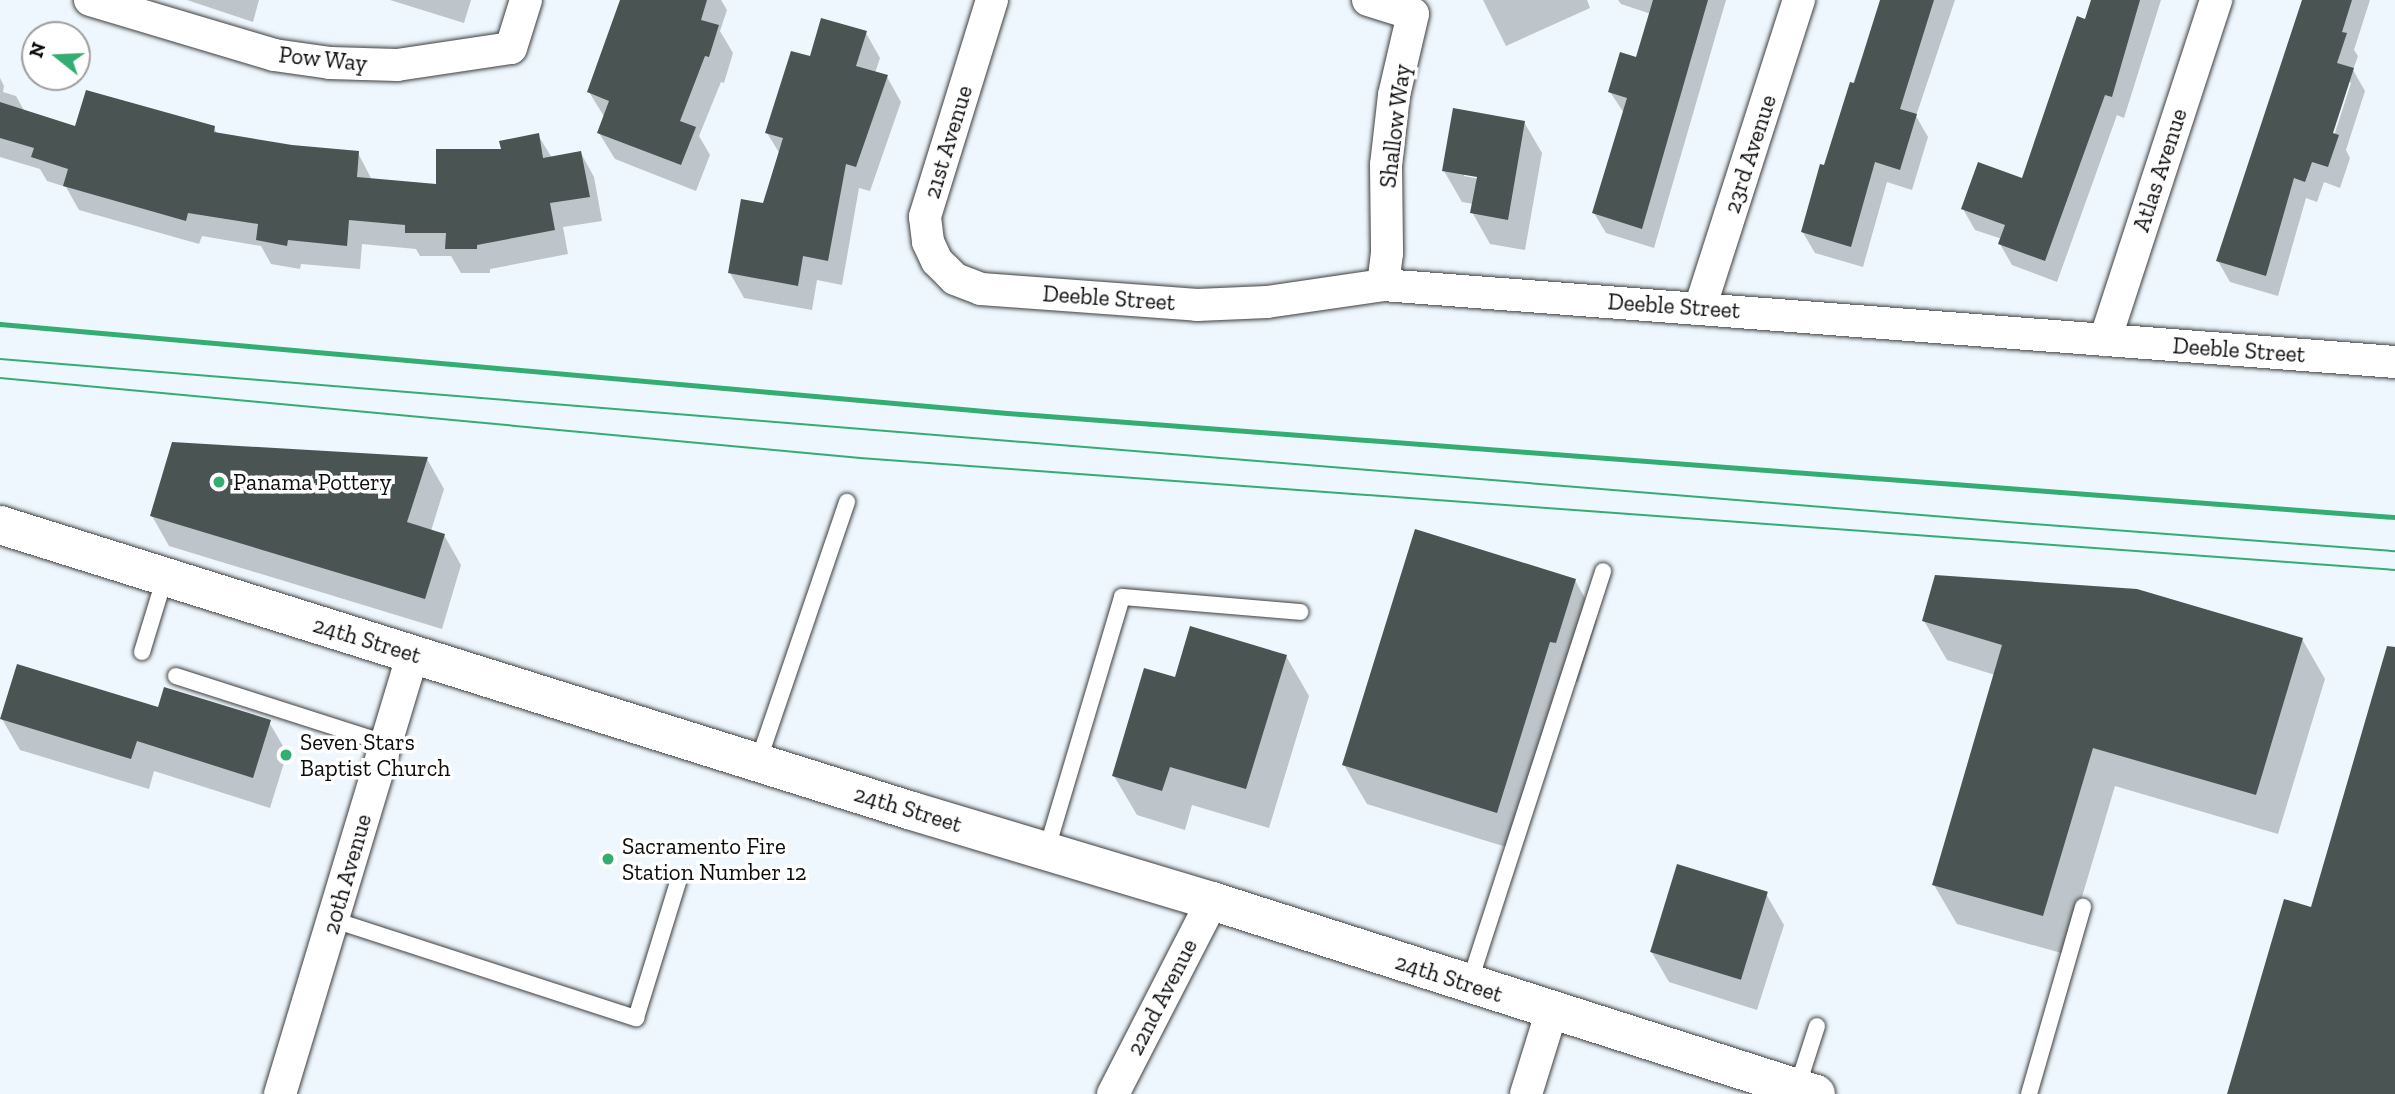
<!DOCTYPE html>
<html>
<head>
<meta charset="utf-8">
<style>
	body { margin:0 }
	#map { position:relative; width:2395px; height:1094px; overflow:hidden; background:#edf7fd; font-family:"Zilla Slab",serif }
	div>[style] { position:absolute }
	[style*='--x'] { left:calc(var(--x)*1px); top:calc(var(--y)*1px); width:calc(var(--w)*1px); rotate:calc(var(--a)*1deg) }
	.shadow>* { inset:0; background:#0003 }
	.building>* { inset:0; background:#4a5453; transform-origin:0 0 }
	.roads { filter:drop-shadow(0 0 2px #3f3f3f) drop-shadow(0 0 2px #3f3f3f) }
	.service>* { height:16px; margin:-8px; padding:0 8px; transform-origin:8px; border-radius:8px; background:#fff }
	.minor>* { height:32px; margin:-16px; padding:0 16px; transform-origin:16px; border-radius:16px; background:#fff }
	.tertiary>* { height:38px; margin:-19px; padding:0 19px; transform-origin:19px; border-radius:19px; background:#fff }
	.tram>* { height:2px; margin:-1px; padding:0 1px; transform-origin:1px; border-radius:1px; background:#33ad72 }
	.rail>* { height:5px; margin:-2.5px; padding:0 2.5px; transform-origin:2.5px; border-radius:2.5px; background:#33ad72 }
	.dots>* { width:19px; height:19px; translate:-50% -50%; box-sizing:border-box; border:4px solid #fff; border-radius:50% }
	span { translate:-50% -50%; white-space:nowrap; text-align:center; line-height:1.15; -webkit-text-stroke:7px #fff; paint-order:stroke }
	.street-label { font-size:23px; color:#0c0c0c }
	.poi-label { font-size:23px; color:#0c0c0c }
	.left { translate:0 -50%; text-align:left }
	.north { position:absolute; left:21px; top:21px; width:70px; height:70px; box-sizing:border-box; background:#fff; border:2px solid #9e9e9e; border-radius:50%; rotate:288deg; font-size:19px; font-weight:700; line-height:28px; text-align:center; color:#0c0c0c }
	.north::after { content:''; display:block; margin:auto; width:24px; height:32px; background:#33ad72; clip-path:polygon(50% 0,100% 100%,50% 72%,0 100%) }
</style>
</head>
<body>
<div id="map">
	<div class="shadow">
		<div style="clip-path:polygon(187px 0,259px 0,253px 22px)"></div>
		<div style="clip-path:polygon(390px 0,471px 0,464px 23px)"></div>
		<div style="clip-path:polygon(621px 0,721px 0,727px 10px,720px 31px,733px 53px,724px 83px,721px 82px,699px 136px,710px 155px,696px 191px,615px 159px,599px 133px,605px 118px,589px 92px)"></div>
		<div style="clip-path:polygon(1483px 0,1587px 0,1590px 8px,1506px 46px)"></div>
		<div style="clip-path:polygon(1618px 0,1726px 0,1654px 248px,1606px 233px,1594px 213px,1624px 113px,1610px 92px,1638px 59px,1651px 14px,1621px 4px)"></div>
		<div style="clip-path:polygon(1882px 0,1955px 0,1916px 116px,1928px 137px,1912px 190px,1887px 182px,1863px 267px,1815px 253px,1802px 231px)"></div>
		<div style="clip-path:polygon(2093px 0,2161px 0,2124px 118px,2117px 115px,2057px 282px,2012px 265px,2000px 244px,2002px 239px,1975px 230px,1963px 209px,2023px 180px)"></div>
		<div style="clip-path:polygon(evenodd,2303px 0,2370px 0,2354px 50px,2358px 56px,2353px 70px,2365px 91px,2346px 150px,2350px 158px,2340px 188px,2324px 182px,2317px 202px,2306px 198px,2278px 296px,2230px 282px,2218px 261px,2303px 0,2348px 80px,2351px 83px,2332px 142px,2329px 141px,2348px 80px)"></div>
		<div style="clip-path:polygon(866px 33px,880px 58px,875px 73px,887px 77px,901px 102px,870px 191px,859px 188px,842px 285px,817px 280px,812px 310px,744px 298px,730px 273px,764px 205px,780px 154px,767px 133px,811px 58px)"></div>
		<div style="clip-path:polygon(0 78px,4px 86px,3px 92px,16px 96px,25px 112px,77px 128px,214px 128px,217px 133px,292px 147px,358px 153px,372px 180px,438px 186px,538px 135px,552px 158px,581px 153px,594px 177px,602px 221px,563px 227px,568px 254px,490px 269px,490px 273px,461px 273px,451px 256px,420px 256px,416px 249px,362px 244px,360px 269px,301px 264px,300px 269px,271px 264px,261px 246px,202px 236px,199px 244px,79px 210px,66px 187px,47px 181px,40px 169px,0 157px)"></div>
		<div style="clip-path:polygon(evenodd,1524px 122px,1542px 153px,1525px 250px,1490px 244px,1472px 212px,1474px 204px,1462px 202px,1444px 171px,1524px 122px,1464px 173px,1486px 176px,1485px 180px,1464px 176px,1464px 173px)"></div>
		<div style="clip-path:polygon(427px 459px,444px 489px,431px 531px,444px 535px,461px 565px,442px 629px,169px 546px,152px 516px)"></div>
		<div style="clip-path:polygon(1575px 580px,1597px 620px,1578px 682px,1572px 681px,1519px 851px,1367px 804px,1344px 765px)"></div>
		<div style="clip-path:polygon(1924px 621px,2302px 639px,2325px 679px,2278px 834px,2115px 786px,2065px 954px,1957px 924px,1934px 885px,1995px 675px,1947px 660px)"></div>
		<div style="clip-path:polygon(1286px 656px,1309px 696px,1269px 828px,1192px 805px,1185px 830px,1137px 815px,1114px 776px,1176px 679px)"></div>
		<div style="clip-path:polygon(159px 709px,269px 722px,287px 753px,270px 808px,154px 771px,149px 789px,20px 750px,2px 719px)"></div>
		<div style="clip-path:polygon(1766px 894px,1784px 925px,1757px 1010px,1669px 982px,1651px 951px)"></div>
	</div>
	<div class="building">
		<div style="clip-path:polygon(620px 0,707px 0,701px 20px,719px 25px,709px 57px,705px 56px,680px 121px,696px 127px,681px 165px,597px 133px,609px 101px,587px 92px)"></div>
		<div style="clip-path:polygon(1653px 0,1708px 0,1642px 229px,1592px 213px,1627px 98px,1608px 92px,1620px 52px,1636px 57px)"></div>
		<div style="clip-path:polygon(1880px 0,1934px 0,1900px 109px,1917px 114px,1900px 170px,1875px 162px,1851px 247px,1801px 232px,1820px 164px,1824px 165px,1850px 82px,1854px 83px)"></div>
		<div style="clip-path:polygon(2091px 0,2140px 0,2112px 97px,2105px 95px,2045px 261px,1998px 244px,2005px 225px,1961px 209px,1978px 162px,2022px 178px,2077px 16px,2085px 19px)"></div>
		<div style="clip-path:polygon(2302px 0,2352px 0,2342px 32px,2347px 33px,2337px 63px,2354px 68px,2333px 133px,2339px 135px,2328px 167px,2312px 162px,2305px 182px,2294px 178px,2266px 276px,2216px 261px)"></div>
		<div style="clip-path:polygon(821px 18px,867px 31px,856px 66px,888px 75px,856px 167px,846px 164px,828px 261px,803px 256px,798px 286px,728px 273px,741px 199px,763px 203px,783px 138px,765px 133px,791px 51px,810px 56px)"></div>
		<div style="clip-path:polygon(86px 90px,215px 126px,214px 132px,292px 145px,359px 151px,357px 177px,436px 184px,436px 149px,501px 149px,499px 141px,539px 133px,543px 158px,581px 151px,590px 197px,550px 203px,555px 230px,477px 245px,477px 249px,445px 249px,446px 233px,405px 233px,405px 225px,349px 220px,347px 246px,288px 240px,287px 246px,256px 240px,258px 224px,188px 213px,186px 221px,63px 186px,68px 169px,31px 157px,34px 148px,0 138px,0 102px,75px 126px)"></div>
		<div style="clip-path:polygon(1453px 108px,1525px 121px,1508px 220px,1470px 213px,1477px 177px,1442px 171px)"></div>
		<div style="clip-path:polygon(172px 442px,428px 457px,407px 522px,445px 534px,425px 599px,150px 516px)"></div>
		<div style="clip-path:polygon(1415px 529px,1576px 579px,1556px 643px,1550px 642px,1497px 813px,1342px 765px)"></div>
		<div style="clip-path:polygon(1935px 575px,2137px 589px,2303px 638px,2256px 795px,2093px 748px,2043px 916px,1932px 885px,2002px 645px,1922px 621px)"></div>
		<div style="clip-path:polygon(1190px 626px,1287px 655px,1246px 789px,1170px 767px,1162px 791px,1112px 776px,1144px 668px,1175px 677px)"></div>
		<div style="clip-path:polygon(2387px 646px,2395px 647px,2395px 1094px,2227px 1094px,2284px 899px,2311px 907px)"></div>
		<div style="clip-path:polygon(17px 664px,158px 707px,164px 687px,271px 720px,253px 778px,137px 741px,131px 759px,0 719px)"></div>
		<div style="left:1677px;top:864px;width:95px;height:92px;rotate:17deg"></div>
	</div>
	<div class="roads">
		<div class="service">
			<div style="--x:142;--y:652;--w:78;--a:-73"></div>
			<div style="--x:176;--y:676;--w:219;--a:17.8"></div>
			<div style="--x:758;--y:762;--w:275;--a:-71.1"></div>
			<div style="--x:1046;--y:852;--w:266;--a:-73.4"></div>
			<div style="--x:1122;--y:597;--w:179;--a:4.8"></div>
			<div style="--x:334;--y:920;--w:318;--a:18"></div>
			<div style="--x:636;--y:1018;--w:145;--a:-72.8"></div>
			<div style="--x:1469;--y:984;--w:434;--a:-72"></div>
			<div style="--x:1797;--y:1088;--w:65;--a:-72.1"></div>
			<div style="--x:2029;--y:1094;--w:195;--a:-73.9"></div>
		</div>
		<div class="minor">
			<div style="--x:90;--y:0;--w:192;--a:16.6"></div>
			<div style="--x:274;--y:55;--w:57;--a:8.1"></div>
			<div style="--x:330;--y:63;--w:67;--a:1.7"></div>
			<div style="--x:397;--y:65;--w:115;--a:-8.5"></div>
			<div style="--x:511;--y:48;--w:50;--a:-72.6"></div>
			<div style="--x:992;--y:0;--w:227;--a:107.2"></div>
			<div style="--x:925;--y:217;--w:25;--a:83"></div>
			<div style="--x:928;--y:242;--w:21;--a:65"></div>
			<div style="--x:937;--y:261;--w:25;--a:45"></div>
			<div style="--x:955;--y:279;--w:28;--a:21"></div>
			<div style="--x:981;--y:289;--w:217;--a:4.2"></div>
			<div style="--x:1197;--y:305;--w:70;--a:-2.5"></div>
			<div style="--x:1267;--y:302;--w:117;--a:-8.3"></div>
			<div style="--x:1383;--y:285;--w:1015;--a:4.35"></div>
			<div style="--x:1368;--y:0;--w:47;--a:17.3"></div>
			<div style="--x:1413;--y:14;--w:83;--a:103.2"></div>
			<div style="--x:1394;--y:95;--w:70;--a:96.5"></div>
			<div style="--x:1386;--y:165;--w:88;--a:89.3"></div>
			<div style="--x:1387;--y:253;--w:32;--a:97"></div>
			<div style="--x:1700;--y:308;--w:324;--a:-72.2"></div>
			<div style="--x:2105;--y:340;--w:358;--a:-71.9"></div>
			<div style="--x:280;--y:1094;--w:460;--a:-73.2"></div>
			<div style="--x:1113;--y:1094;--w:217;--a:-62.8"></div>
			<div style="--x:1526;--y:1094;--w:88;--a:-72.8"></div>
		</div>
		<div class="tertiary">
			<div style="--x:0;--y:525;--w:956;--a:17.41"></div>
			<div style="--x:912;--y:811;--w:313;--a:16.7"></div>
			<div style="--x:1212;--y:901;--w:634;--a:17.72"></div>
		</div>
	</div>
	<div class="tram">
		<div style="--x:0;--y:359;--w:2014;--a:4.64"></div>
		<div style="--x:2007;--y:522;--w:389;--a:4.3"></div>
		<div style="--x:0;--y:378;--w:864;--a:5.31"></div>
		<div style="--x:860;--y:458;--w:1539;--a:4.17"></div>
	</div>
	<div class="rail">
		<div style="--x:0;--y:324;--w:1011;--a:5.05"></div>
		<div style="--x:1007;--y:413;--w:1392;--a:4.29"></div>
	</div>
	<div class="dots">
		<div style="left:219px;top:482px;background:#33ad72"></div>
		<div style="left:286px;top:755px;background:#33ad72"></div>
		<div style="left:608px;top:859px;background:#33ad72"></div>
	</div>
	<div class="street-label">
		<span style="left:323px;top:59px;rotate:6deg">Pow Way</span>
		<span style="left:1395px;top:126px;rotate:-83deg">Shallow Way</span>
		<span style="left:948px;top:142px;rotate:-73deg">21st Avenue</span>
		<span style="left:1750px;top:154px;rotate:-72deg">23rd Avenue</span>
		<span style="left:2160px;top:170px;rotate:-72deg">Atlas Avenue</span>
		<span style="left:1109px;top:298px;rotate:4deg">Deeble Street</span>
		<span style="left:1674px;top:306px;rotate:4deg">Deeble Street</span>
		<span style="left:2239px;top:350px;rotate:4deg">Deeble Street</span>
		<span style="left:367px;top:640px;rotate:17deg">24th Street</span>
		<span style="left:908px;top:809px;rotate:17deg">24th Street</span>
		<span style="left:347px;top:874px;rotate:-74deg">20th Avenue</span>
		<span style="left:1449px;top:978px;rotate:18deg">24th Street</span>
		<span style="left:1162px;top:997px;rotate:-63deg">22nd Avenue</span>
	</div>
	<div class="poi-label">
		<span class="left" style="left:233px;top:482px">Panama Pottery</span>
		<span class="left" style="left:300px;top:755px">Seven Stars<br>Baptist Church</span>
		<span class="left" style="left:622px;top:859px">Sacramento Fire<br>Station Number 12</span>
	</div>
	<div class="north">N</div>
</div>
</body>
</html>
